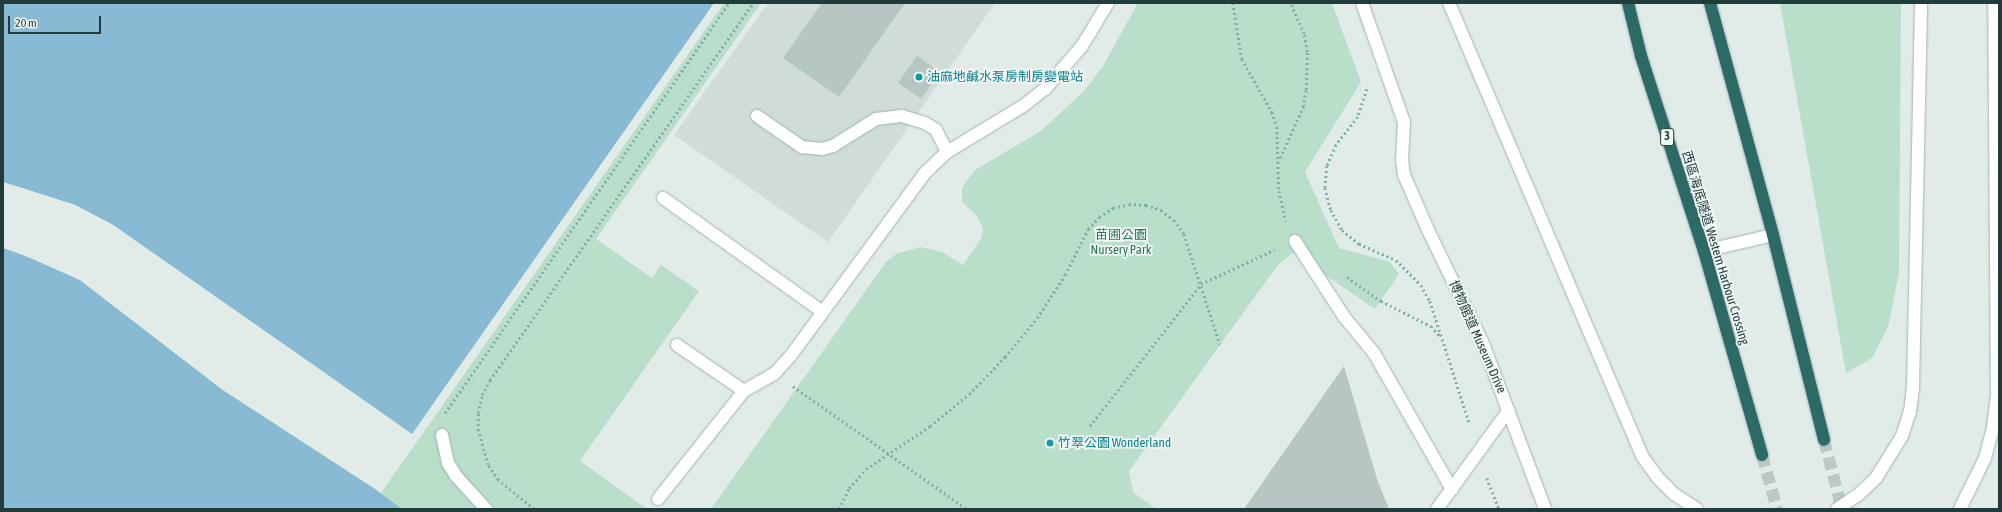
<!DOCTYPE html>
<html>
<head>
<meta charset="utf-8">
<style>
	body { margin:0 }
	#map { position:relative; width:2002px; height:512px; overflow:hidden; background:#e1ece9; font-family:"Asap Condensed","Noto Sans TC",sans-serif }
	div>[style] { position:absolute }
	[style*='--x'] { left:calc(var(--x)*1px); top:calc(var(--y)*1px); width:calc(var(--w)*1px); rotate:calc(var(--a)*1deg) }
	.built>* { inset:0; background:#cfdcd8 }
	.green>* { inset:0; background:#b9deca }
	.water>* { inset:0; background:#88bad3 }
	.pier>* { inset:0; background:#e1ece9 }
	.building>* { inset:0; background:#b6c7c3; transform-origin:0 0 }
	.highway-tunnel>* { height:12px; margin-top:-6px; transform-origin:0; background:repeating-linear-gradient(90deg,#bbc9c6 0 12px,transparent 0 18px) }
	.path>* { height:2.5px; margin-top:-1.25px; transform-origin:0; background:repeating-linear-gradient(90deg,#81b0aa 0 2px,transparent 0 5px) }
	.roads { filter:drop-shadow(0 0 1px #a4b4b1) drop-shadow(0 0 1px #a4b4b1) }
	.lane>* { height:12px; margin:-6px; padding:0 6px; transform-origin:6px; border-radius:6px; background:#fff }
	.street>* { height:12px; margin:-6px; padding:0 6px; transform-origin:6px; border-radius:6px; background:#fff }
	.highway>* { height:12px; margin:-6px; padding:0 6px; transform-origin:6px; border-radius:6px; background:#2c6a68 }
	.dots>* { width:11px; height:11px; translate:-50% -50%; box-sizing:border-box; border:2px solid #f2f8f6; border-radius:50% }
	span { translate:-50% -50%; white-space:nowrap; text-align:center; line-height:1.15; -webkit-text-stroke:3.5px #f2f8f6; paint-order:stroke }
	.shield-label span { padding:1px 3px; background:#f2f8f6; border:1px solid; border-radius:3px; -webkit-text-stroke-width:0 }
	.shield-label { font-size:12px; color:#213d3b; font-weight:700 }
	.culture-label { font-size:13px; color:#0d838f }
	.left { translate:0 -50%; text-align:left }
	.park-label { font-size:13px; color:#2a7554 }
	.street-label { font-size:13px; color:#213d3b }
	.frame { position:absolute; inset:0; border:4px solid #213d3b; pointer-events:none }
	.scale { position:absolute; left:8px; top:16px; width:93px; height:18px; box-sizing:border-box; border:2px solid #213d3b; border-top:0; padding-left:5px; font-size:12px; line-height:14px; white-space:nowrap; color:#213d3b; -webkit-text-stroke:3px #f2f8f6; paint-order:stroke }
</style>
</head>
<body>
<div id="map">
	<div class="built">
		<div style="clip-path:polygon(768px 3px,995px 3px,828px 242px,674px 135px)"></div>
	</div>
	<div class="green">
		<div style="clip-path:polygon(724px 3px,761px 3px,596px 239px,652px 278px,661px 265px,699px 291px,580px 461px,647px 509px,402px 509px,381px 493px)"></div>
		<div style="clip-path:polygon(1138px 3px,1332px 3px,1361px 82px,1305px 172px,1339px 248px,1390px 262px,1399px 274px,1375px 309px,1293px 253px,1277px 266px,1129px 471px,1133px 492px,1156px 509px,711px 509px,886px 262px,896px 254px,920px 247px,942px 252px,963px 265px,982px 237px,983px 229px,977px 216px,962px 202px,962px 188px,975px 170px,1041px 131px,1085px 90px,1103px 66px)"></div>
		<div style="clip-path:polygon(1780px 3px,1901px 3px,1899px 272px,1888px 327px,1872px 358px,1846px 373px)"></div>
	</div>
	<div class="water">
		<div style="clip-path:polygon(3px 3px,714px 3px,412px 434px,113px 225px,75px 205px,3px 182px)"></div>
		<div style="clip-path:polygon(3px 248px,48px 264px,80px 280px,223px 390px,375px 489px,402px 509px,3px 509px)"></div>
	</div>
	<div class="pier">
		<div style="clip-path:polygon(3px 182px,75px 205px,113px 225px,412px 434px,112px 227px,74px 207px)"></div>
		<div style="clip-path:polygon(3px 246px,49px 262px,81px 278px,224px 389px,376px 487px,223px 390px,80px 280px)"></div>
	</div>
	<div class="building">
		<div style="clip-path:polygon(822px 3px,905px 3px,839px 97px,783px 58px)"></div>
		<div style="left:917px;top:56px;width:28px;height:33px;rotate:35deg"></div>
		<div style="clip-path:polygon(1344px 366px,1377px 479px,1389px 509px,1244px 509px)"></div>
	</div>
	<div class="highway-tunnel">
		<div style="--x:1824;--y:440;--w:71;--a:75.4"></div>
		<div style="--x:1762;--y:455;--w:56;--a:74.5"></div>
	</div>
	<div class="path">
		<div style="--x:1233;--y:3;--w:57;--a:80.9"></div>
		<div style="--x:1242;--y:59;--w:61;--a:60.5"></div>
		<div style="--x:1272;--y:112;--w:16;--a:72"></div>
		<div style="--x:1277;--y:127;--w:64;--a:88.2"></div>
		<div style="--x:1279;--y:191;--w:31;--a:77"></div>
		<div style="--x:1367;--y:89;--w:29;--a:108"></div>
		<div style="--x:1358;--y:117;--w:36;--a:128"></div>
		<div style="--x:1336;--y:145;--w:23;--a:113"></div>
		<div style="--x:1327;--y:166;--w:22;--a:95"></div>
		<div style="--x:1325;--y:188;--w:23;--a:75"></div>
		<div style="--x:1331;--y:210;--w:23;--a:61"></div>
		<div style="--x:1342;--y:230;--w:22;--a:39"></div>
		<div style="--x:1359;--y:244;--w:40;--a:23.4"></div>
		<div style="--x:1396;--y:260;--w:35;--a:45"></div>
		<div style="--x:1421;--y:285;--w:18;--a:61"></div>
		<div style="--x:1430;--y:301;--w:130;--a:72.1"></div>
		<div style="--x:1280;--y:158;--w:56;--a:-65.7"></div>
		<div style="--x:1303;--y:107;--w:17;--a:-80"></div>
		<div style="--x:1306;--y:90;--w:38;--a:-88"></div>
		<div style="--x:1307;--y:52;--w:18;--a:-99"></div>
		<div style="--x:1304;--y:34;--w:34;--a:-114"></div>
		<div style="--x:1347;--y:277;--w:42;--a:35.2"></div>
		<div style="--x:1381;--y:301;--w:56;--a:26.6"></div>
		<div style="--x:1431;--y:326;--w:13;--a:48"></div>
		<div style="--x:793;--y:386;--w:213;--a:35.3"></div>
		<div style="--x:445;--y:413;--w:499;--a:-55.3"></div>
		<div style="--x:1090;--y:426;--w:180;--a:-52"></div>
		<div style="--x:1201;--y:284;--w:81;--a:-25"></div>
		<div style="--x:1487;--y:478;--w:33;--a:69"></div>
		<div style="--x:534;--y:509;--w:46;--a:-141.1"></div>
		<div style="--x:498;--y:480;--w:18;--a:-124"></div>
		<div style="--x:488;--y:465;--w:35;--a:-106"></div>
		<div style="--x:478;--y:431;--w:18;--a:-90"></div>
		<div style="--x:478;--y:413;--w:18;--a:-77"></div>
		<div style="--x:482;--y:395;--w:17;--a:-62"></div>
		<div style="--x:490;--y:380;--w:460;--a:-55.1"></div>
		<div style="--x:839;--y:509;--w:23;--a:-65"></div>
		<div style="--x:849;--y:488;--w:25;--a:-48"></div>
		<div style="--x:866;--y:469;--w:77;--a:-33.9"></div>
		<div style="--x:930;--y:426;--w:50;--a:-39.4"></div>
		<div style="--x:969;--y:394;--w:52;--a:-45.8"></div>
		<div style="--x:1005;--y:357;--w:50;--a:-50.6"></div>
		<div style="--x:1037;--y:318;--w:51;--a:-56.9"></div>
		<div style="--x:1065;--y:275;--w:51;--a:-63.4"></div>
		<div style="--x:1088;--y:229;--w:16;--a:-47"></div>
		<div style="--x:1099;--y:217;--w:17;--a:-33"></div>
		<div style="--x:1113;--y:208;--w:16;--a:-14"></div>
		<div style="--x:1129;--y:204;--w:17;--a:3"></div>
		<div style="--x:1146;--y:205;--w:16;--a:18"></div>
		<div style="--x:1161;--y:210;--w:16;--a:38"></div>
		<div style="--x:1174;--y:220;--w:17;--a:54"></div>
		<div style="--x:1184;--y:234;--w:116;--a:71.9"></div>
	</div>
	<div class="roads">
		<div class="lane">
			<div style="--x:1362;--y:3;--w:126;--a:70.6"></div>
			<div style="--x:1404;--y:122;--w:37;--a:93"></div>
			<div style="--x:1402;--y:159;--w:16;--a:83"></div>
			<div style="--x:1449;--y:3;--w:492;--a:66.9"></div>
			<div style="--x:1642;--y:456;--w:26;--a:54"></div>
			<div style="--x:1657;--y:477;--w:24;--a:45"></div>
			<div style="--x:1674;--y:494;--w:27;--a:33"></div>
			<div style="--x:757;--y:116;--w:55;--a:34.6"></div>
			<div style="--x:802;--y:147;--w:20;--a:6"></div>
			<div style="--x:822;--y:149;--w:11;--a:-15"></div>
			<div style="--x:833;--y:146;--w:51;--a:-32.1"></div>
			<div style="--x:876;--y:119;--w:26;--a:-7"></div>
			<div style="--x:902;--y:116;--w:24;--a:17"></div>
			<div style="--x:925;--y:123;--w:13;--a:32"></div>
			<div style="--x:936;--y:130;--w:25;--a:63"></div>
			<div style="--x:663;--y:198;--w:196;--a:35.5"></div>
			<div style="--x:1704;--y:251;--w:71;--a:-13.1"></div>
			<div style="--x:677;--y:345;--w:81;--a:34.5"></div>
			<div style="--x:744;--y:391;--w:36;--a:-30"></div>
			<div style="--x:775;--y:373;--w:25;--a:-48"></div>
			<div style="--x:792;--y:354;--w:225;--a:-53.7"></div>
			<div style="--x:925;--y:173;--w:30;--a:-44"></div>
			<div style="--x:947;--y:152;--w:89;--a:-31.2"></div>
			<div style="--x:1023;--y:106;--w:28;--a:-38"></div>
			<div style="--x:1045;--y:89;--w:57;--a:-49.3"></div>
			<div style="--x:1082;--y:46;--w:50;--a:-58.8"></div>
			<div style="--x:658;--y:499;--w:138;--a:-51.5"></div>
			<div style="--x:1437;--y:509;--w:122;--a:-54"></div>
			<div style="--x:1837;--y:509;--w:25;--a:-34"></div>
			<div style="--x:1858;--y:495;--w:25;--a:-43"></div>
			<div style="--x:1876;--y:478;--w:49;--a:-58.2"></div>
			<div style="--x:1902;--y:436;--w:25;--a:-72"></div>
			<div style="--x:1910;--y:412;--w:24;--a:-83"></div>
			<div style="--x:1913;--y:388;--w:385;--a:-88.8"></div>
		</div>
		<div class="street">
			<div style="--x:1404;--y:175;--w:60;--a:66.4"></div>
			<div style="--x:1428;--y:230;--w:123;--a:64.1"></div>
			<div style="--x:1482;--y:341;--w:179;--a:69.4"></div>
			<div style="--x:1295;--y:241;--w:92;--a:57"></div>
			<div style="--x:1345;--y:318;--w:45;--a:50.4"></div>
			<div style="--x:1374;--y:353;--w:157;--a:60.2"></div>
			<div style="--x:442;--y:435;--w:29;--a:78"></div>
			<div style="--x:448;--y:463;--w:15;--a:58"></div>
			<div style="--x:456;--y:476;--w:45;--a:47.7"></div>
			<div style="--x:1960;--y:509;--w:57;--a:-63.9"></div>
			<div style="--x:1985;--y:458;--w:31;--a:-75"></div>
			<div style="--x:1993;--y:428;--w:31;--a:-83"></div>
			<div style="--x:1997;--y:397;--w:394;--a:-90.4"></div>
		</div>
		<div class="highway">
			<div style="--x:1628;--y:3;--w:55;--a:76.2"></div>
			<div style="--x:1641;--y:56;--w:205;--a:72.1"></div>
			<div style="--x:1704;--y:251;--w:212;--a:74.1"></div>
			<div style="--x:1710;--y:3;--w:240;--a:74.8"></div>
			<div style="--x:1773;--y:235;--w:211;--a:76"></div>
		</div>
	</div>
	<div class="dots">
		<div style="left:919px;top:77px;background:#0f9aa8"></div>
		<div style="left:1050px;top:443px;background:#0f9aa8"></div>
	</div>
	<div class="shield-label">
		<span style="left:1667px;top:137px">3</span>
	</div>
	<div class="culture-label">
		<span class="left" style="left:927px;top:77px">油麻地鹹水泵房制房變電站</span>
		<span class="left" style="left:1058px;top:443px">竹翠公園 Wonderland</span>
	</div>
	<div class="park-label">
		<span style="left:1121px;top:243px">苗圃公園<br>Nursery Park</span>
	</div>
	<div class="street-label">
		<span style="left:1715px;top:248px;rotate:73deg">西區海底隧道 Western Harbour Crossing</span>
		<span style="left:1477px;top:337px;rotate:66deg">博物館道 Museum Drive</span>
	</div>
	<div class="frame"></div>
	<div class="scale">20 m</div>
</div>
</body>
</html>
